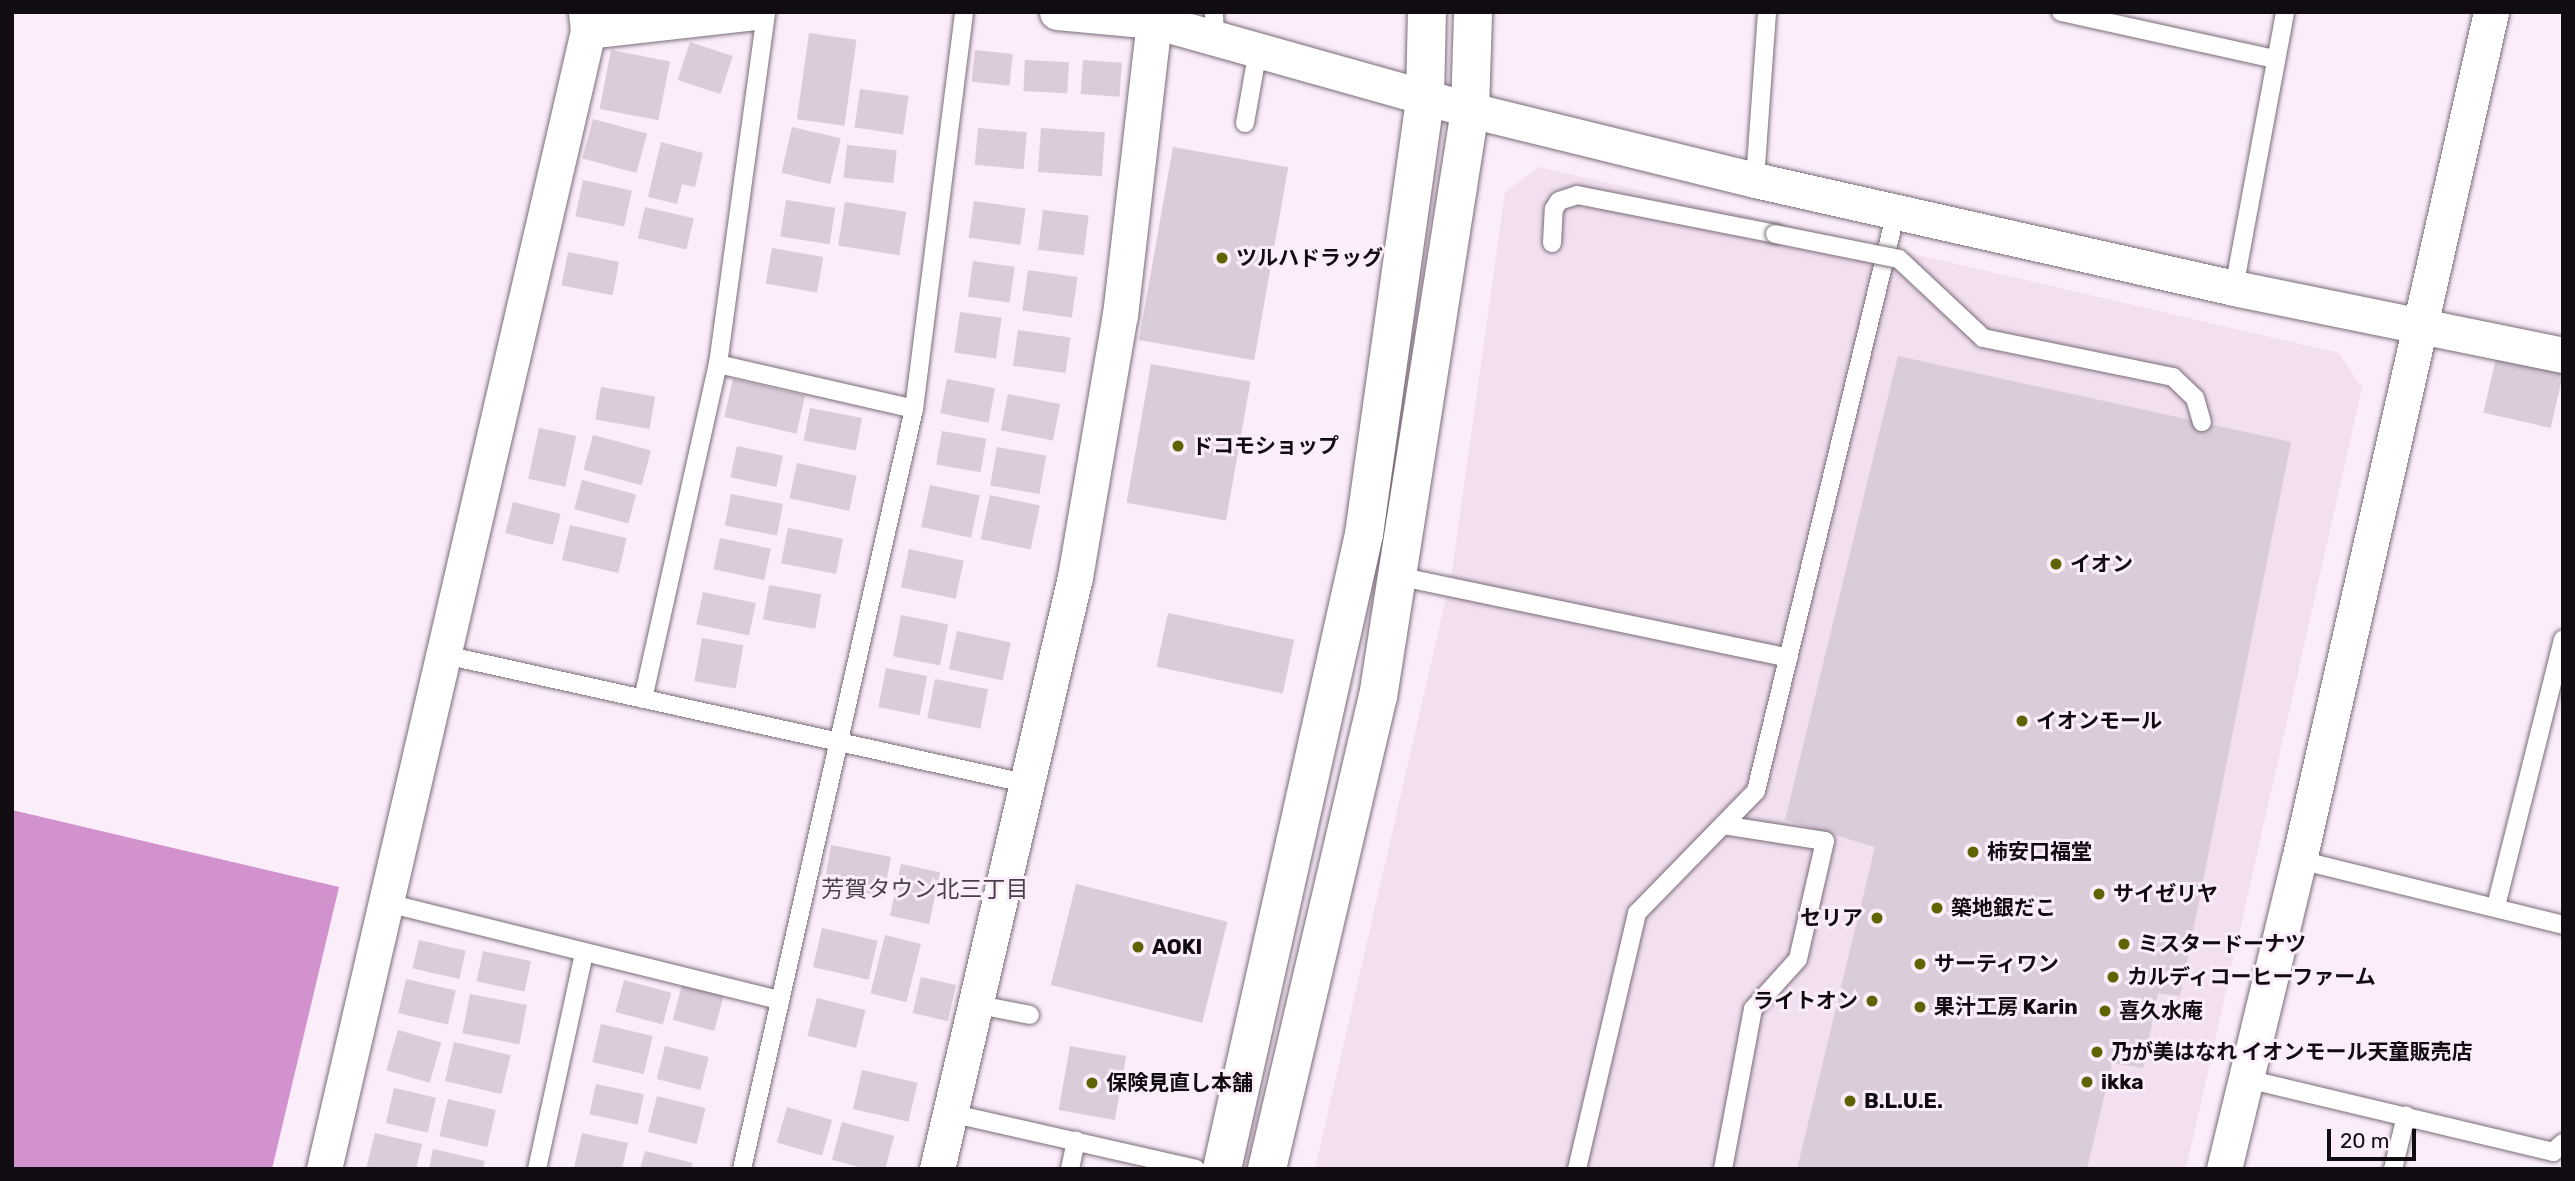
<!DOCTYPE html>
<html>
<head>
<meta charset="utf-8">
<style>
	body { margin:0 }
	#map { position:relative; width:2575px; height:1181px; overflow:hidden; background:#fbedfa; font-family:Rubik,"Noto Sans JP",sans-serif }
	div>[style] { position:absolute }
	[style*='--x'] { left:calc(var(--x)*1px); top:calc(var(--y)*1px); width:calc(var(--w)*1px); rotate:calc(var(--a)*1deg) }
	.built>* { inset:0; background:#f2dff0 }
	.water>* { inset:0; background:#d192cd }
	.building>* { inset:0; background:#daccd9; transform-origin:0 0 }
	.roads { filter:drop-shadow(0 0 2px #796d78) drop-shadow(0 0 2px #796d78) }
	.lane>* { height:18px; margin:-9px; padding:0 9px; transform-origin:9px; border-radius:9px; background:#fff }
	.street>* { height:35px; margin:-17.5px; padding:0 17.5px; transform-origin:17.5px; border-radius:17.5px; background:#fff }
	.secondary>* { height:38px; margin:-19px; padding:0 19px; transform-origin:19px; border-radius:19px; background:#fff }
	.bridges { filter:drop-shadow(0 0 2px #796d78) drop-shadow(0 0 2px #796d78) }
	.lane-bridge>* { height:18px; margin:-9px; padding:0 9px; transform-origin:9px; border-radius:9px; background:#fff }
	.dots>* { width:19px; height:19px; translate:-50% -50%; box-sizing:border-box; border:4px solid #fbedfa; border-radius:50% }
	span { translate:-50% -50%; white-space:nowrap; text-align:center; line-height:1.15; -webkit-text-stroke:6px #fbedfa; paint-order:stroke }
	.poi-label { font-size:21px; color:#110c11; font-weight:700 }
	.left { translate:0 -50%; text-align:left }
	.right { translate:-100% -50%; text-align:right }
	.neighbourhood-label { font-size:23px; color:#4b404a }
	.frame { position:absolute; inset:0; border:14px solid #110c11; pointer-events:none }
	.scale { position:absolute; left:2327px; top:1129px; width:89px; height:32px; box-sizing:border-box; border:4px solid #110c11; border-top:0; padding-left:9px; font-size:21px; line-height:24px; white-space:nowrap; color:#110c11; -webkit-text-stroke:5px #fbedfa; paint-order:stroke }
</style>
</head>
<body>
<div id="map">
	<div class="built">
		<div style="clip-path:polygon(1539px 167px,2339px 353px,2362px 388px,2186px 1169px,1315px 1169px,1452px 572px,1505px 192px)"></div>
	</div>
	<div class="water">
		<div style="clip-path:polygon(12px 810px,339px 887px,272px 1169px,12px 1169px)"></div>
	</div>
	<div class="building">
		<div style="left:809px;top:33px;width:48px;height:87px;rotate:8deg"></div>
		<div style="left:690px;top:42px;width:45px;height:40px;rotate:18deg"></div>
		<div style="left:611px;top:50px;width:60px;height:60px;rotate:11deg"></div>
		<div style="left:975px;top:50px;width:38px;height:32px;rotate:6deg"></div>
		<div style="left:1025px;top:60px;width:44px;height:31px;rotate:3deg"></div>
		<div style="left:1083px;top:60px;width:39px;height:34px;rotate:4deg"></div>
		<div style="left:860px;top:89px;width:49px;height:39px;rotate:8deg"></div>
		<div style="left:593px;top:119px;width:56px;height:41px;rotate:15deg"></div>
		<div style="left:792px;top:127px;width:50px;height:47px;rotate:13deg"></div>
		<div style="left:978px;top:128px;width:49px;height:37px;rotate:5deg"></div>
		<div style="left:1041px;top:128px;width:64px;height:44px;rotate:4deg"></div>
		<div style="clip-path:polygon(661px 142px,703px 153px,695px 187px,682px 184px,677px 204px,648px 197px)"></div>
		<div style="left:847px;top:145px;width:50px;height:33px;rotate:6deg"></div>
		<div style="left:1173px;top:147px;width:117px;height:196px;rotate:10deg"></div>
		<div style="left:583px;top:180px;width:50px;height:37px;rotate:12deg"></div>
		<div style="left:786px;top:200px;width:50px;height:37px;rotate:9deg"></div>
		<div style="left:974px;top:201px;width:52px;height:37px;rotate:8deg"></div>
		<div style="left:845px;top:202px;width:62px;height:44px;rotate:9deg"></div>
		<div style="left:645px;top:207px;width:50px;height:32px;rotate:13deg"></div>
		<div style="left:1043px;top:210px;width:46px;height:40px;rotate:7deg"></div>
		<div style="left:772px;top:248px;width:52px;height:36px;rotate:10deg"></div>
		<div style="left:568px;top:252px;width:52px;height:34px;rotate:11deg"></div>
		<div style="left:973px;top:261px;width:42px;height:36px;rotate:8deg"></div>
		<div style="left:1028px;top:270px;width:50px;height:41px;rotate:8deg"></div>
		<div style="left:960px;top:312px;width:42px;height:41px;rotate:8deg"></div>
		<div style="left:1018px;top:330px;width:53px;height:36px;rotate:8deg"></div>
		<div style="clip-path:polygon(1898px 356px,2291px 442px,2180px 996px,2158px 993px,2143px 1068px,2112px 1063px,2087px 1169px,1797px 1169px,1875px 847px,1785px 820px)"></div>
		<div style="left:2496px;top:358px;width:69px;height:56px;rotate:13deg"></div>
		<div style="left:1151px;top:364px;width:101px;height:141px;rotate:10deg"></div>
		<div style="left:733px;top:379px;width:74px;height:39px;rotate:13deg"></div>
		<div style="left:947px;top:379px;width:49px;height:35px;rotate:11deg"></div>
		<div style="left:601px;top:387px;width:55px;height:33px;rotate:10deg"></div>
		<div style="left:1008px;top:394px;width:53px;height:37px;rotate:11deg"></div>
		<div style="left:810px;top:408px;width:53px;height:33px;rotate:11deg"></div>
		<div style="left:539px;top:428px;width:38px;height:52px;rotate:12deg"></div>
		<div style="left:942px;top:431px;width:45px;height:34px;rotate:10deg"></div>
		<div style="left:593px;top:435px;width:60px;height:36px;rotate:15deg"></div>
		<div style="left:737px;top:446px;width:47px;height:32px;rotate:12deg"></div>
		<div style="left:997px;top:447px;width:50px;height:39px;rotate:10deg"></div>
		<div style="left:797px;top:463px;width:61px;height:36px;rotate:12deg"></div>
		<div style="left:582px;top:480px;width:56px;height:30px;rotate:15deg"></div>
		<div style="left:930px;top:485px;width:51px;height:43px;rotate:12deg"></div>
		<div style="left:731px;top:494px;width:53px;height:32px;rotate:11deg"></div>
		<div style="left:990px;top:495px;width:51px;height:45px;rotate:12deg"></div>
		<div style="left:513px;top:502px;width:49px;height:32px;rotate:14deg"></div>
		<div style="left:570px;top:525px;width:58px;height:36px;rotate:13deg"></div>
		<div style="left:788px;top:528px;width:56px;height:36px;rotate:11deg"></div>
		<div style="left:720px;top:538px;width:52px;height:32px;rotate:12deg"></div>
		<div style="left:909px;top:549px;width:56px;height:39px;rotate:12deg"></div>
		<div style="left:769px;top:585px;width:53px;height:35px;rotate:10deg"></div>
		<div style="left:703px;top:592px;width:54px;height:33px;rotate:12deg"></div>
		<div style="left:1168px;top:613px;width:129px;height:55px;rotate:12deg"></div>
		<div style="left:901px;top:615px;width:48px;height:42px;rotate:11deg"></div>
		<div style="left:957px;top:631px;width:55px;height:39px;rotate:12deg"></div>
		<div style="left:702px;top:638px;width:42px;height:44px;rotate:10deg"></div>
		<div style="left:886px;top:668px;width:42px;height:40px;rotate:11deg"></div>
		<div style="left:935px;top:679px;width:54px;height:40px;rotate:11deg"></div>
		<div style="clip-path:polygon(831px 845px,891px 857px,883px 898px,825px 880px)"></div>
		<div style="left:901px;top:864px;width:40px;height:53px;rotate:12deg"></div>
		<div style="left:1076px;top:884px;width:156px;height:104px;rotate:14deg"></div>
		<div style="left:822px;top:928px;width:57px;height:40px;rotate:13deg"></div>
		<div style="left:885px;top:935px;width:37px;height:60px;rotate:14deg"></div>
		<div style="left:419px;top:940px;width:48px;height:29px;rotate:13deg"></div>
		<div style="left:483px;top:951px;width:49px;height:31px;rotate:12deg"></div>
		<div style="left:921px;top:977px;width:36px;height:37px;rotate:13deg"></div>
		<div style="left:406px;top:979px;width:51px;height:35px;rotate:13deg"></div>
		<div style="left:624px;top:980px;width:49px;height:33px;rotate:15deg"></div>
		<div style="left:682px;top:985px;width:43px;height:36px;rotate:15deg"></div>
		<div style="left:470px;top:994px;width:58px;height:40px;rotate:11deg"></div>
		<div style="left:817px;top:998px;width:50px;height:39px;rotate:14deg"></div>
		<div style="left:601px;top:1024px;width:53px;height:39px;rotate:13deg"></div>
		<div style="left:398px;top:1030px;width:45px;height:42px;rotate:16deg"></div>
		<div style="left:454px;top:1042px;width:58px;height:40px;rotate:13deg"></div>
		<div style="left:665px;top:1046px;width:45px;height:34px;rotate:14deg"></div>
		<div style="left:1070px;top:1046px;width:57px;height:65px;rotate:10deg"></div>
		<div style="left:862px;top:1070px;width:57px;height:40px;rotate:13deg"></div>
		<div style="left:596px;top:1084px;width:49px;height:31px;rotate:12deg"></div>
		<div style="left:394px;top:1088px;width:43px;height:36px;rotate:13deg"></div>
		<div style="left:657px;top:1096px;width:50px;height:37px;rotate:14deg"></div>
		<div style="left:448px;top:1099px;width:49px;height:38px;rotate:13deg"></div>
		<div style="left:787px;top:1107px;width:47px;height:37px;rotate:16deg"></div>
		<div style="left:842px;top:1122px;width:54px;height:39px;rotate:15deg"></div>
		<div style="clip-path:polygon(375px 1133px,422px 1144px,416px 1169px,366px 1169px)"></div>
		<div style="clip-path:polygon(582px 1133px,628px 1143px,622px 1169px,574px 1168px)"></div>
		<div style="clip-path:polygon(433px 1149px,485px 1161px,483px 1169px,429px 1169px)"></div>
		<div style="clip-path:polygon(645px 1151px,693px 1163px,691px 1169px,640px 1169px)"></div>
	</div>
	<div class="roads">
		<div class="lane">
			<div style="--x:1214;--y:12;--w:26;--a:88"></div>
			<div style="--x:2061;--y:12;--w:219;--a:12.4"></div>
			<div style="--x:1245;--y:123;--w:74;--a:-79.9"></div>
			<div style="--x:1755;--y:180;--w:168;--a:-85.9"></div>
			<div style="--x:1552;--y:243;--w:34;--a:-87"></div>
			<div style="--x:1554;--y:209;--w:9;--a:-58"></div>
			<div style="--x:1559;--y:201;--w:19;--a:-18"></div>
			<div style="--x:1577;--y:195;--w:202;--a:11.1"></div>
			<div style="--x:2234;--y:288;--w:281;--a:-79.5"></div>
			<div style="--x:718;--y:364;--w:201;--a:12.9"></div>
			<div style="--x:1397;--y:576;--w:400;--a:11.8"></div>
			<div style="--x:445;--y:655;--w:594;--a:12.45"></div>
			<div style="--x:643;--y:699;--w:343;--a:-77.4"></div>
			<div style="--x:718;--y:364;--w:355;--a:-82.2"></div>
			<div style="--x:2299;--y:860;--w:272;--a:13.8"></div>
			<div style="--x:387;--y:903;--w:405;--a:13.9"></div>
			<div style="--x:2496;--y:906;--w:275;--a:-75.9"></div>
			<div style="--x:974;--y:1004;--w:57;--a:11.1"></div>
			<div style="--x:2247;--y:1079;--w:315;--a:13.4"></div>
			<div style="--x:2553;--y:1152;--w:13;--a:-42"></div>
			<div style="--x:950;--y:1113;--w:252;--a:12.8"></div>
			<div style="--x:537;--y:1169;--w:220;--a:-77.7"></div>
			<div style="--x:742;--y:1169;--w:779;--a:-77.25"></div>
			<div style="--x:914;--y:409;--w:400;--a:-82.8"></div>
			<div style="--x:1070;--y:1169;--w:29;--a:-78"></div>
			<div style="--x:1577;--y:1169;--w:263;--a:-76.8"></div>
			<div style="--x:1637;--y:913;--w:170;--a:-45.7"></div>
			<div style="--x:1756;--y:791;--w:596;--a:-76.41"></div>
			<div style="--x:1723;--y:1169;--w:163;--a:-79.4"></div>
			<div style="--x:1753;--y:1009;--w:67;--a:-48"></div>
			<div style="--x:1798;--y:959;--w:121;--a:-77.1"></div>
			<div style="--x:1825;--y:841;--w:103;--a:-171.1"></div>
			<div style="--x:2393;--y:1169;--w:55;--a:-76.2"></div>
		</div>
		<div class="street">
			<div style="--x:1057;--y:12;--w:97;--a:5.3"></div>
			<div style="--x:1154;--y:21;--w:328;--a:15.7"></div>
			<div style="--x:1470;--y:110;--w:293;--a:13.8"></div>
			<div style="--x:1755;--y:180;--w:491;--a:12.7"></div>
			<div style="--x:2234;--y:288;--w:336;--a:11.5"></div>
			<div style="--x:588;--y:31;--w:168;--a:-6.5"></div>
			<div style="--x:324;--y:1169;--w:1168;--a:-76.94"></div>
			<div style="--x:588;--y:31;--w:19;--a:-96"></div>
			<div style="--x:937;--y:1169;--w:608;--a:-76.88"></div>
			<div style="--x:1075;--y:577;--w:266;--a:-80.3"></div>
			<div style="--x:1120;--y:315;--w:296;--a:-83.4"></div>
			<div style="--x:2224;--y:1169;--w:318;--a:-76.4"></div>
			<div style="--x:2299;--y:860;--w:869;--a:-77.24"></div>
		</div>
		<div class="secondary">
			<div style="--x:1222;--y:1169;--w:651;--a:-77.39"></div>
			<div style="--x:1364;--y:534;--w:440;--a:-82"></div>
			<div style="--x:1425;--y:98;--w:86;--a:-88.7"></div>
			<div style="--x:1267;--y:1169;--w:485;--a:-76.8"></div>
			<div style="--x:1378;--y:697;--w:594;--a:-81.09"></div>
			<div style="--x:1470;--y:110;--w:98;--a:-88.2"></div>
		</div>
	</div>
	<div class="bridges">
		<div class="lane-bridge">
			<div style="--x:1775;--y:234;--w:126;--a:11.4"></div>
			<div style="--x:1899;--y:259;--w:115;--a:43.2"></div>
			<div style="--x:1983;--y:338;--w:194;--a:11.6"></div>
			<div style="--x:2173;--y:377;--w:30;--a:44"></div>
			<div style="--x:2195;--y:398;--w:25;--a:74"></div>
		</div>
	</div>
	<div class="dots">
		<div style="left:1222px;top:258px;background:#606400"></div>
		<div style="left:1178px;top:446px;background:#606400"></div>
		<div style="left:2056px;top:564px;background:#606400"></div>
		<div style="left:2022px;top:721px;background:#606400"></div>
		<div style="left:1973px;top:852px;background:#606400"></div>
		<div style="left:2099px;top:894px;background:#606400"></div>
		<div style="left:1937px;top:908px;background:#606400"></div>
		<div style="left:1877px;top:918px;background:#606400"></div>
		<div style="left:2124px;top:944px;background:#606400"></div>
		<div style="left:1138px;top:947px;background:#606400"></div>
		<div style="left:1920px;top:964px;background:#606400"></div>
		<div style="left:2113px;top:977px;background:#606400"></div>
		<div style="left:1872px;top:1001px;background:#606400"></div>
		<div style="left:1920px;top:1007px;background:#606400"></div>
		<div style="left:2105px;top:1011px;background:#606400"></div>
		<div style="left:2097px;top:1052px;background:#606400"></div>
		<div style="left:2087px;top:1082px;background:#606400"></div>
		<div style="left:1092px;top:1083px;background:#606400"></div>
		<div style="left:1850px;top:1101px;background:#606400"></div>
	</div>
	<div class="poi-label">
		<span class="left" style="left:1236px;top:258px">ツルハドラッグ</span>
		<span class="left" style="left:1192px;top:446px">ドコモショップ</span>
		<span class="left" style="left:2070px;top:564px">イオン</span>
		<span class="left" style="left:2036px;top:721px">イオンモール</span>
		<span class="left" style="left:1987px;top:852px">柿安口福堂</span>
		<span class="left" style="left:2113px;top:894px">サイゼリヤ</span>
		<span class="left" style="left:1951px;top:908px">築地銀だこ</span>
		<span class="right" style="left:1863px;top:918px">セリア</span>
		<span class="left" style="left:2138px;top:944px">ミスタードーナツ</span>
		<span class="left" style="left:1152px;top:947px">AOKI</span>
		<span class="left" style="left:1934px;top:964px">サーティワン</span>
		<span class="left" style="left:2127px;top:977px">カルディコーヒーファーム</span>
		<span class="right" style="left:1858px;top:1001px">ライトオン</span>
		<span class="left" style="left:1934px;top:1007px">果汁工房 Karin</span>
		<span class="left" style="left:2119px;top:1011px">喜久水庵</span>
		<span class="left" style="left:2111px;top:1052px">乃が美はなれ イオンモール天童販売店</span>
		<span class="left" style="left:2101px;top:1082px">ikka</span>
		<span class="left" style="left:1106px;top:1083px">保険見直し本舗</span>
		<span class="left" style="left:1864px;top:1101px">B.L.U.E.</span>
	</div>
	<div class="neighbourhood-label">
		<span style="left:925px;top:889px">芳賀タウン北三丁目</span>
	</div>
	<div class="frame"></div>
	<div class="scale">20 m</div>
</div>
</body>
</html>
